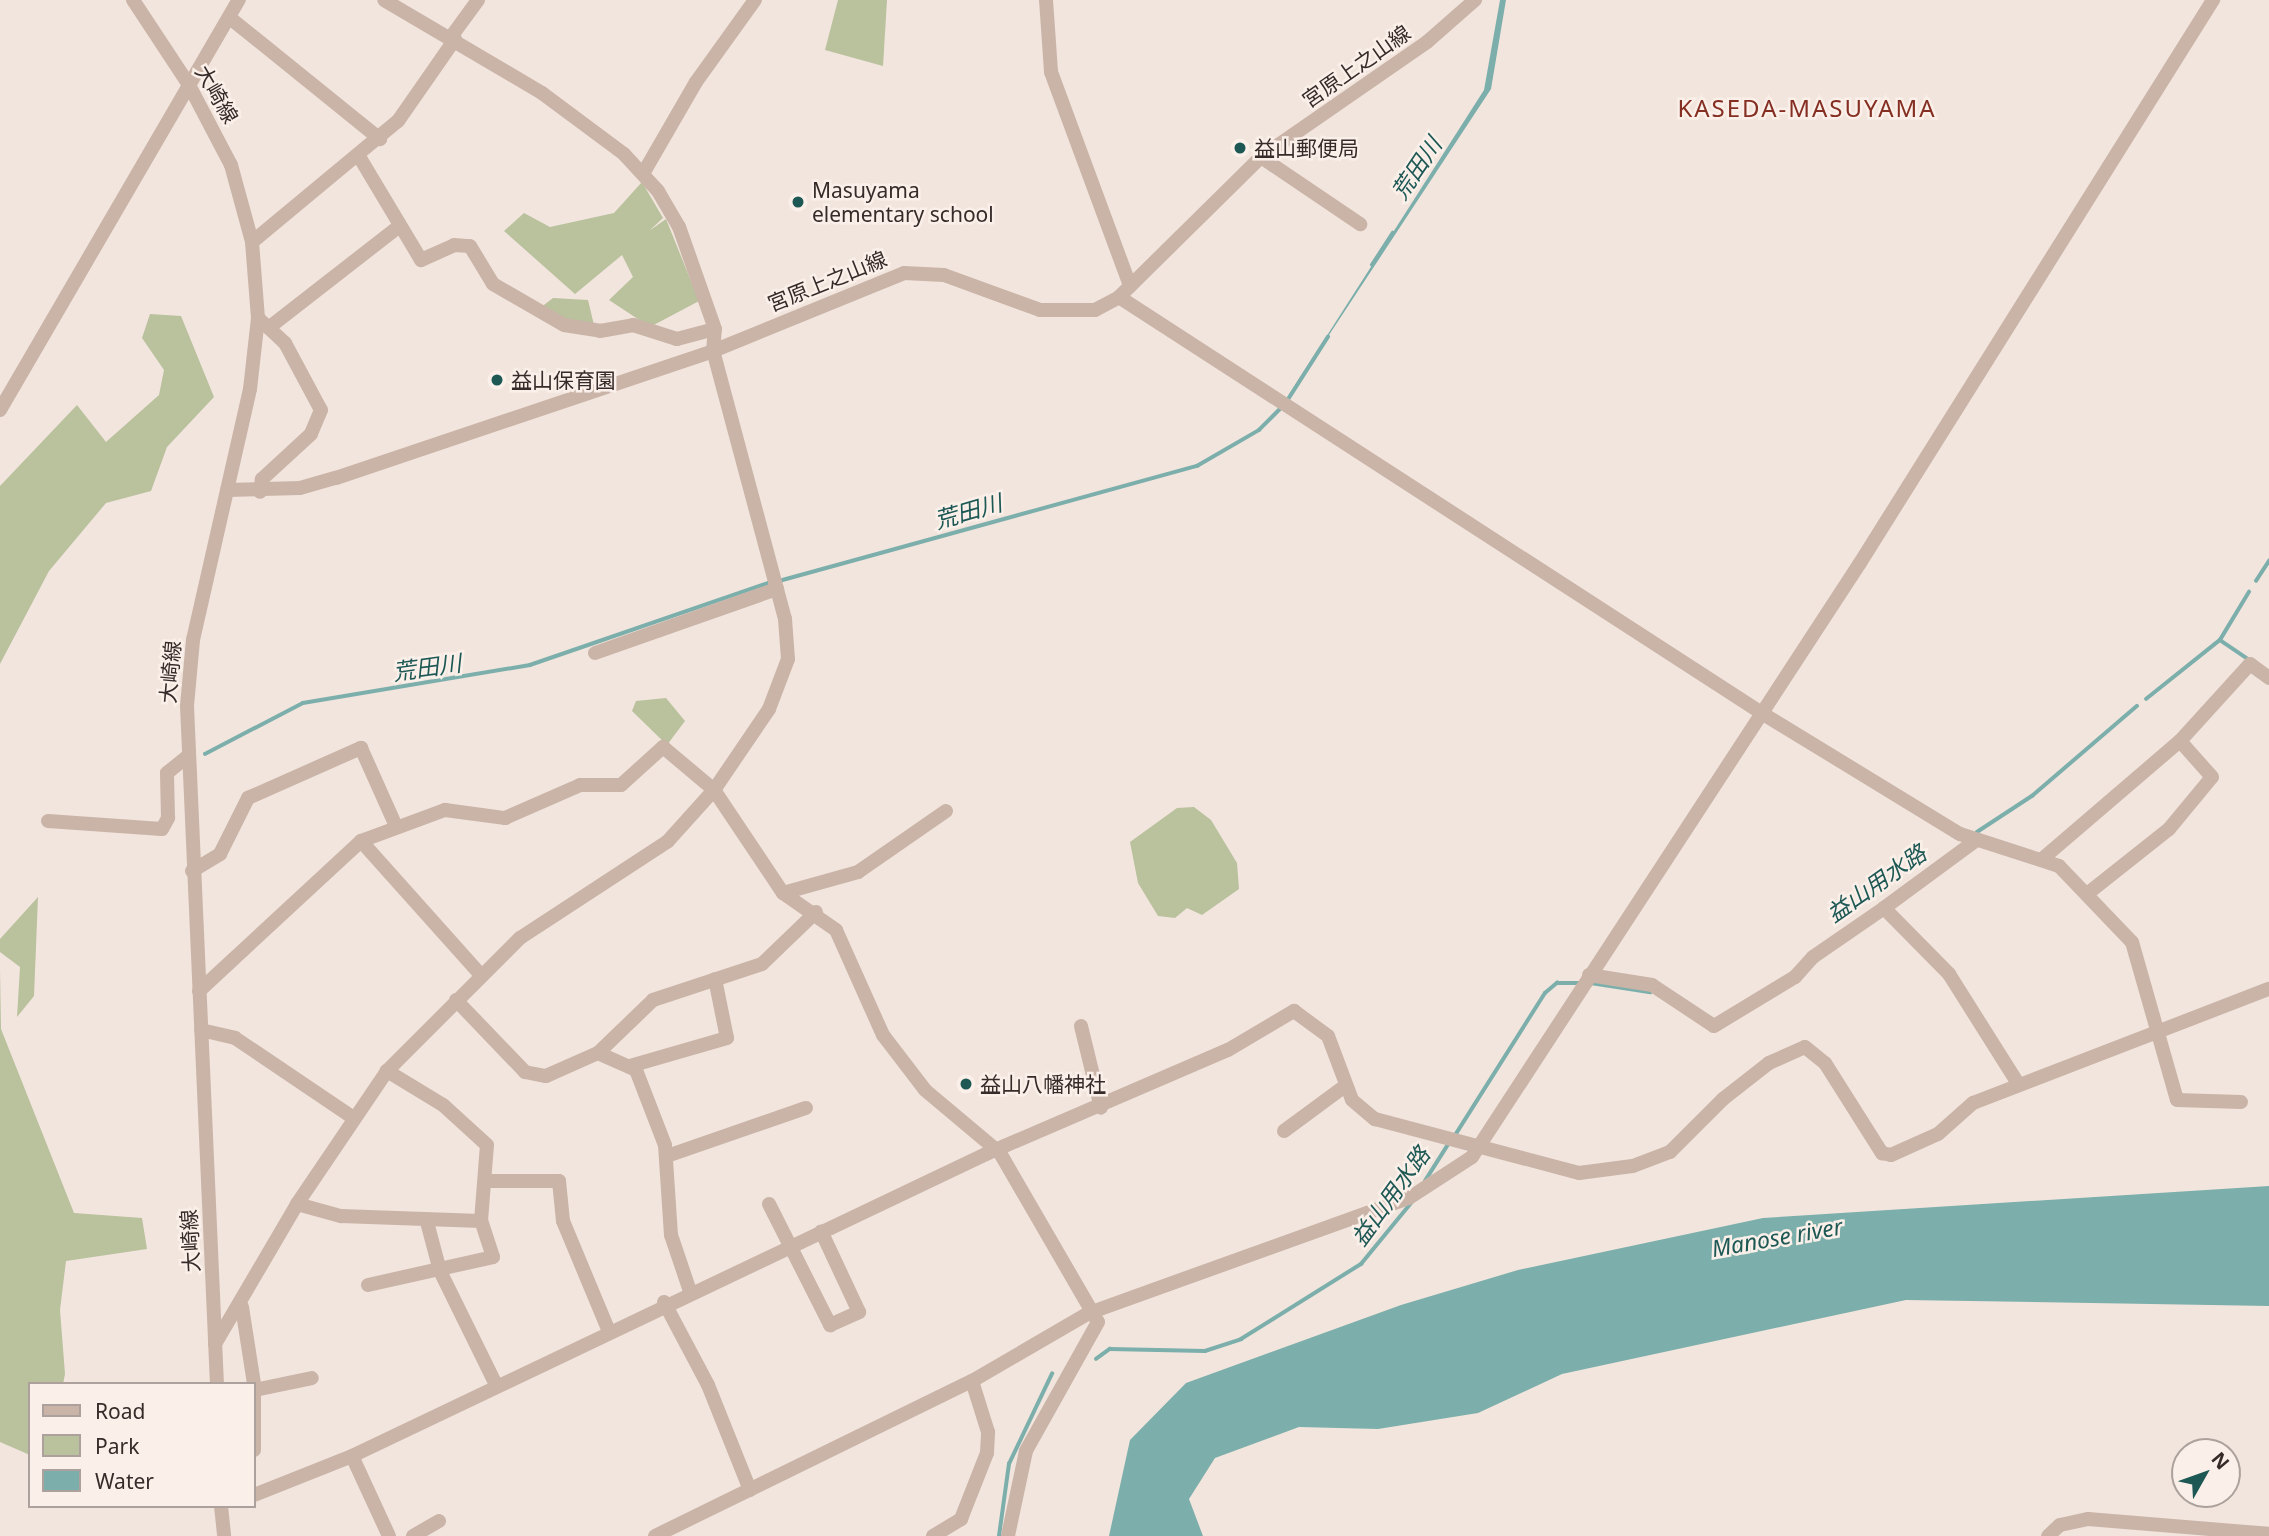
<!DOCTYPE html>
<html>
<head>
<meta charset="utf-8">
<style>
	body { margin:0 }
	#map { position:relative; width:2269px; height:1536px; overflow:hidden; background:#f2e5dd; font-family:"Noto Sans","Noto Sans JP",sans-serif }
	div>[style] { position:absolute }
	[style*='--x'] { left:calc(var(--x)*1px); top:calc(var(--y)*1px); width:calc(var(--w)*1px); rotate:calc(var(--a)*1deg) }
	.green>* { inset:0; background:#b9c19d }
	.water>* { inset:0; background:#7cafab }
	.stream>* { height:3.5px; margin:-1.75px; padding:0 1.75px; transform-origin:1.75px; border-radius:1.75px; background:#7cafab }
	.minor>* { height:14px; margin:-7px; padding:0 7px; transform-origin:7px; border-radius:7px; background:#cab4a8 }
	.dots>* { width:19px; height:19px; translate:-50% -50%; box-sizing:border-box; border:4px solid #faf0e9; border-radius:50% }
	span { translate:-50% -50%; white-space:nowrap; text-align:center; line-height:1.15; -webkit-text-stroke:5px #faf0e9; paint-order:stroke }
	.street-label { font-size:21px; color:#372b29 }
	.poi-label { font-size:21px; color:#372b29 }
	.left { translate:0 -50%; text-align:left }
	.water-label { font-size:23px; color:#1e5855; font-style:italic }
	.quarter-label { font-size:24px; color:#852e22; letter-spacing:2px }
	.legend { position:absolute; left:28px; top:1382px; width:228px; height:126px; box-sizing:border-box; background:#faf0e9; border:2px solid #aca19c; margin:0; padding:9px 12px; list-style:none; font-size:21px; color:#372b29 }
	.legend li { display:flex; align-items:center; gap:14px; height:35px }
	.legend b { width:35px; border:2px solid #aca19c }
	.north { position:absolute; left:2171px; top:1438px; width:70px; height:70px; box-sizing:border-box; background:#faf0e9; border:2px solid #aca19c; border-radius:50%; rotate:50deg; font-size:19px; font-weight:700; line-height:28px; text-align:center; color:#372b29 }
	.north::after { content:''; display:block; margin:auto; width:24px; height:32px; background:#1e5855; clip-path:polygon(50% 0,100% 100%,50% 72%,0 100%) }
</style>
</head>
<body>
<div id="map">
	<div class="green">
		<div style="clip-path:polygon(838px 0,887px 0,883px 66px,825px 50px)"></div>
		<div style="clip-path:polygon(642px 182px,663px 218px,649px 231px,666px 219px,699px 301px,650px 327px,609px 300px,633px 277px,622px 255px,575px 294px,504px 231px,524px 213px,550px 227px,614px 213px)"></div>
		<div style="clip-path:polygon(553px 298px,588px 300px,594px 325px,551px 316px,540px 308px)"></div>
		<div style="clip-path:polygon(150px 314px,181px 316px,214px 397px,167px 447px,151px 491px,106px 503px,49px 571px,0 664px,0 486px,77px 405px,106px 442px,159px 395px,164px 370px,142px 338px)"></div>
		<div style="clip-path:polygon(666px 698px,685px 721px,667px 745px,632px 711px,636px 701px)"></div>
		<div style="clip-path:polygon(1194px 807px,1211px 820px,1237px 863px,1239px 889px,1202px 915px,1187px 908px,1175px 918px,1158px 916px,1138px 883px,1130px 842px,1177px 808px)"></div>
		<div style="clip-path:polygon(38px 897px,34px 996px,17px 1017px,20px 967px,0 952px,0 939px)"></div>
		<div style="clip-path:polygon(0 969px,1px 1029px,74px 1213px,142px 1218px,147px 1249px,66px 1261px,60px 1310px,65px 1374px,63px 1384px,30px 1384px,30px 1455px,0 1442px)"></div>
	</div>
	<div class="water">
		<div style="clip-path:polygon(1500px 0,1506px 0,1491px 89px,1273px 420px,1484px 90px)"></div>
		<div style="clip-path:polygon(2269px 1186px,2269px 1306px,1906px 1300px,1562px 1374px,1478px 1413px,1378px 1429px,1299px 1427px,1215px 1458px,1189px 1499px,1203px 1536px,1109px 1536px,1130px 1440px,1186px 1383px,1401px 1305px,1518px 1270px,1763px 1218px)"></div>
	</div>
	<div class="stream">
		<div style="--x:1372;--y:265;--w:38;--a:-57"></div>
		<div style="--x:1287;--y:401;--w:76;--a:-57.4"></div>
		<div style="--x:779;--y:581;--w:434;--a:-15.4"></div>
		<div style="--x:1197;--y:466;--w:72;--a:-30.1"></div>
		<div style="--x:1259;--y:430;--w:33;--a:-45"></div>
		<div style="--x:2256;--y:581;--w:24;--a:-57"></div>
		<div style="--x:2220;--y:640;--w:36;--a:34"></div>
		<div style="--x:2146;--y:699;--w:95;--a:-38.6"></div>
		<div style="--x:2220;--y:640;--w:56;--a:-58.9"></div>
		<div style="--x:205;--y:754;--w:110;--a:-27.5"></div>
		<div style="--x:303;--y:703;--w:230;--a:-9.5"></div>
		<div style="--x:530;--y:665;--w:255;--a:-19"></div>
		<div style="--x:1977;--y:832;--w:66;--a:-33.2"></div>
		<div style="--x:2032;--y:796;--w:138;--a:-40.6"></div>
		<div style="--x:1591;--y:983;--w:60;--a:8.7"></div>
		<div style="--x:1454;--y:1137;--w:170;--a:-57.7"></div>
		<div style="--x:1545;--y:993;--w:16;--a:-40"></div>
		<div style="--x:1557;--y:983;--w:23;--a:0"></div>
		<div style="--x:1425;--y:1181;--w:45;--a:-57.7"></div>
		<div style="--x:1096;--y:1359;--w:17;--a:-36"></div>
		<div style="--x:1110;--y:1349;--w:95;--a:1.2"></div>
		<div style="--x:1205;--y:1351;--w:38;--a:-18"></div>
		<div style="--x:1241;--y:1339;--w:142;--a:-32"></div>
		<div style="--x:1361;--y:1264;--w:80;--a:-50.6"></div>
		<div style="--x:999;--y:1536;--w:73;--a:-82.1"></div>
		<div style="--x:1009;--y:1464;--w:100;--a:-64.5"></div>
	</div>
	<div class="minor">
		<div style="--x:133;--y:0;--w:102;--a:56.6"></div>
		<div style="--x:189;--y:85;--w:90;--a:62.3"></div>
		<div style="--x:231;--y:165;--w:80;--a:74.7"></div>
		<div style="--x:252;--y:242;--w:76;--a:85.5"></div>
		<div style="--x:258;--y:318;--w:71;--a:96.4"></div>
		<div style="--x:250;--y:389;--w:257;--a:102.8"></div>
		<div style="--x:193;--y:640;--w:66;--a:95.2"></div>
		<div style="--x:187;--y:706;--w:679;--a:87.47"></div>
		<div style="--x:1046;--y:0;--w:72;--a:86"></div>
		<div style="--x:1051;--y:72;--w:228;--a:69.7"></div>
		<div style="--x:230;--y:18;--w:193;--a:38.9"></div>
		<div style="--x:451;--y:37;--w:46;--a:-53.9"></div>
		<div style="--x:1261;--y:157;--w:120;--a:34.1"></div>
		<div style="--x:360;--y:158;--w:119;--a:59.1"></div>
		<div style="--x:421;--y:260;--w:36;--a:-24"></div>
		<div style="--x:454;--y:245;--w:16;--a:4"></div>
		<div style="--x:470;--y:246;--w:44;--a:58.8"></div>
		<div style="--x:493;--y:284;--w:82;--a:30"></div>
		<div style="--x:564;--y:325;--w:36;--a:9"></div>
		<div style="--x:600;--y:331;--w:34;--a:-10"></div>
		<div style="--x:633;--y:325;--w:46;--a:17.7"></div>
		<div style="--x:677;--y:339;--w:39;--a:-15"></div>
		<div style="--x:644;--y:172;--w:104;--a:-60"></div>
		<div style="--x:696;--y:82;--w:101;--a:-54.3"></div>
		<div style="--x:252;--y:242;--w:190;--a:-39.7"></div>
		<div style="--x:398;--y:121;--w:100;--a:-55.2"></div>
		<div style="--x:1119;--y:297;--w:764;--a:32.92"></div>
		<div style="--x:1760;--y:712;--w:234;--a:31.4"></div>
		<div style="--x:1960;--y:834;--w:104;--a:17.9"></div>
		<div style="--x:2059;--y:866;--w:105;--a:46.2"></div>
		<div style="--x:2132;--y:942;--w:164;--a:74.1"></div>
		<div style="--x:2177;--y:1100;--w:64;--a:1.8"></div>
		<div style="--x:258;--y:318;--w:37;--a:43"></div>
		<div style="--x:285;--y:343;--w:76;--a:61.8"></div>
		<div style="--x:321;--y:410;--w:26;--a:113"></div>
		<div style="--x:311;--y:434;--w:67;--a:137.4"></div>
		<div style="--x:262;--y:479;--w:13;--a:99"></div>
		<div style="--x:271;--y:326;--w:160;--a:-37.9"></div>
		<div style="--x:0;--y:410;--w:475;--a:-59.8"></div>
		<div style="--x:227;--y:490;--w:73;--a:-1.6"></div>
		<div style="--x:300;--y:488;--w:37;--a:-16"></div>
		<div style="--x:336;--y:478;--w:398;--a:-18.6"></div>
		<div style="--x:713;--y:351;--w:206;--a:-22.2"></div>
		<div style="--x:904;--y:273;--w:40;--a:2.9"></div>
		<div style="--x:944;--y:275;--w:102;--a:20"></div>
		<div style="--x:1040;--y:310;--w:55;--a:0"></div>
		<div style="--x:1095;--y:310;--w:27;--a:-28"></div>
		<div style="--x:1119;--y:297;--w:199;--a:-44.6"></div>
		<div style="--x:1261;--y:157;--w:202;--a:-34.7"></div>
		<div style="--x:1427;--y:42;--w:64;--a:-41.2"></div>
		<div style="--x:595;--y:653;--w:193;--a:-19.4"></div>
		<div style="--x:48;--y:821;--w:114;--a:4"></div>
		<div style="--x:162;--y:829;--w:13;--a:-61"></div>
		<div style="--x:168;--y:818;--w:45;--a:-91.3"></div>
		<div style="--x:167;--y:773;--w:26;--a:-39"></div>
		<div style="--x:361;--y:841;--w:180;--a:48.2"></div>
		<div style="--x:2041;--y:860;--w:183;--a:-40.6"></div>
		<div style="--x:2180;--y:741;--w:104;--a:-47.7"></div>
		<div style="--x:2250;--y:664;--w:24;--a:36"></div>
		<div style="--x:192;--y:871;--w:33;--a:-31"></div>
		<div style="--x:220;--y:854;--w:63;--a:-63.4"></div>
		<div style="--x:248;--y:798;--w:124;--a:-23.9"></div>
		<div style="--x:361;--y:748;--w:83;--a:65.9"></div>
		<div style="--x:783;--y:893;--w:78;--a:-15.6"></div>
		<div style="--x:858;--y:872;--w:107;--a:-34.7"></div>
		<div style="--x:2087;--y:894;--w:105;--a:-38.4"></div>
		<div style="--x:2169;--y:829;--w:67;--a:-50.4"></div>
		<div style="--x:2212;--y:777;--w:48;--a:-131.6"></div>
		<div style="--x:1884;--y:908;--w:112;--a:-36.3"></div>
		<div style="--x:1589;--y:975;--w:64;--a:9"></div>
		<div style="--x:1652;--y:985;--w:74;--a:33.5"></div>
		<div style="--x:1714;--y:1026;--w:95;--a:-31.2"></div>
		<div style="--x:1795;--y:977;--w:27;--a:-48"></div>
		<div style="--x:1813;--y:957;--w:86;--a:-34.6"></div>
		<div style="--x:1884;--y:908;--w:93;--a:45.4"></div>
		<div style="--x:1949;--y:974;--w:131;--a:57.8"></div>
		<div style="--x:199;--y:991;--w:221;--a:-42.8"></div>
		<div style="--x:361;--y:841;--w:90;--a:-20.3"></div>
		<div style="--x:445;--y:810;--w:61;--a:7.6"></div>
		<div style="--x:505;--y:818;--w:82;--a:-23.7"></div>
		<div style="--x:580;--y:785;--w:41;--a:0"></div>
		<div style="--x:621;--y:785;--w:57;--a:-42.1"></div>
		<div style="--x:663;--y:747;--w:67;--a:40.1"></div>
		<div style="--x:714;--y:790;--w:124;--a:56.2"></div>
		<div style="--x:783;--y:893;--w:65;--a:34.9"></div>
		<div style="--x:836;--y:930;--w:115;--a:65.9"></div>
		<div style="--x:883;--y:1035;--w:69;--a:52.6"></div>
		<div style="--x:925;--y:1090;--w:98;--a:40"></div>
		<div style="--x:1000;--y:1153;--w:195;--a:59.9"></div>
		<div style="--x:1098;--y:1322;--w:148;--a:119.2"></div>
		<div style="--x:1026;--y:1451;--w:87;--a:102"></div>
		<div style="--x:456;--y:1000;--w:100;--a:46.2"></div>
		<div style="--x:525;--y:1072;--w:21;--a:11"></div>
		<div style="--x:546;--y:1076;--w:57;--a:-23.9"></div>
		<div style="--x:598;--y:1053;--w:42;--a:24.1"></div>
		<div style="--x:636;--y:1070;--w:80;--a:68.9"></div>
		<div style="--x:665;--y:1145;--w:90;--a:86.2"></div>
		<div style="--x:671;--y:1235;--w:59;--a:71.3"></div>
		<div style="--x:1081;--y:1026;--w:84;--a:76.3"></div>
		<div style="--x:201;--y:1030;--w:35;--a:13"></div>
		<div style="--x:235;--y:1038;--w:141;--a:34"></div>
		<div style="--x:598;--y:1053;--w:76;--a:-43.9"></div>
		<div style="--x:653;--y:1000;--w:115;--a:-18.3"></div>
		<div style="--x:762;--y:964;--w:75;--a:-43.9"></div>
		<div style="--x:630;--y:1066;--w:101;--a:-16.1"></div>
		<div style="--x:727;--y:1038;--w:60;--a:-101.5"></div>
		<div style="--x:1284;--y:1131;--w:76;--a:-36.4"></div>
		<div style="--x:667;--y:1156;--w:147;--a:-19.1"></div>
		<div style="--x:485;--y:1181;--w:74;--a:0"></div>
		<div style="--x:559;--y:1181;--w:40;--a:84.3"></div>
		<div style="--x:563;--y:1221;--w:117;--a:67.4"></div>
		<div style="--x:297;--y:1204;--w:46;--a:15.3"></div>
		<div style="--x:341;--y:1216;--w:140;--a:2"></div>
		<div style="--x:481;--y:1221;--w:76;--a:-85.5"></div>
		<div style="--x:487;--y:1145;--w:59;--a:-137.7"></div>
		<div style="--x:443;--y:1105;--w:66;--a:-148.7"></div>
		<div style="--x:769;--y:1204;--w:136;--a:63.2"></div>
		<div style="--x:830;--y:1325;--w:32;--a:-24"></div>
		<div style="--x:859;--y:1312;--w:89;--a:-115.1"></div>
		<div style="--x:427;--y:1222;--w:51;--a:75.1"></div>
		<div style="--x:440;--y:1271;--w:127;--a:63.8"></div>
		<div style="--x:368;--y:1285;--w:128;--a:-12.6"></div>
		<div style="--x:493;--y:1257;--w:38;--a:-108"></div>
		<div style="--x:664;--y:1302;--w:94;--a:62.1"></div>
		<div style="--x:708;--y:1385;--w:113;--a:68.2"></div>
		<div style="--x:242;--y:1307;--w:78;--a:81.1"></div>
		<div style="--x:215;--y:1344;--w:162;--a:-59.6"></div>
		<div style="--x:297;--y:1204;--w:161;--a:-55.9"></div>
		<div style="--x:387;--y:1071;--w:188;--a:-45"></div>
		<div style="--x:520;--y:938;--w:177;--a:-33.2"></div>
		<div style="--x:668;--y:841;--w:69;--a:-48"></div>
		<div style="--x:714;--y:790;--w:98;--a:-55.8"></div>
		<div style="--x:769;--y:709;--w:53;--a:-69.2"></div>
		<div style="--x:788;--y:659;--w:40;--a:-94.3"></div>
		<div style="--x:785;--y:619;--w:278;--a:-105"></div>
		<div style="--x:713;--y:351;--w:22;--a:-85"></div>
		<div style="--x:715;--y:329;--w:108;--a:-109.4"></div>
		<div style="--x:679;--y:227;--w:42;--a:-120.3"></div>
		<div style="--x:658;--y:191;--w:50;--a:-132.6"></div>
		<div style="--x:624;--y:154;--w:102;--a:-143.4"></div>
		<div style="--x:542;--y:93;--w:183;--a:-149.5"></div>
		<div style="--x:254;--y:1385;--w:65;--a:90"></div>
		<div style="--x:255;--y:1390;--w:58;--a:-11.9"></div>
		<div style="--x:352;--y:1456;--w:88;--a:65.2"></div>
		<div style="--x:254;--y:1495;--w:105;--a:-21.7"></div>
		<div style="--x:352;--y:1456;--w:702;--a:-25.47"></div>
		<div style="--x:986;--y:1154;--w:263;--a:-23.3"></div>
		<div style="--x:1228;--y:1050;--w:77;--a:-30.6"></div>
		<div style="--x:1294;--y:1011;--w:42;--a:36.3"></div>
		<div style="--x:1328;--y:1036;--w:68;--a:69.4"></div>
		<div style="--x:1352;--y:1100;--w:30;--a:40"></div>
		<div style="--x:1375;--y:1119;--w:211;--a:14.8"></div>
		<div style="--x:1579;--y:1173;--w:54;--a:-7.4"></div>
		<div style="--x:1633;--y:1166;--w:40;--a:-21"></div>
		<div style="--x:1670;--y:1152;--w:75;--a:-45"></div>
		<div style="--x:1723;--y:1099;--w:58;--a:-38"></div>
		<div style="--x:1769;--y:1063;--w:39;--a:-24"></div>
		<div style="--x:1805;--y:1047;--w:26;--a:39"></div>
		<div style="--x:1825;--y:1063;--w:107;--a:57.7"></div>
		<div style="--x:1882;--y:1153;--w:9;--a:13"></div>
		<div style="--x:1891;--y:1155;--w:51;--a:-24.1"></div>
		<div style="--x:1938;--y:1134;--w:47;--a:-41.5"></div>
		<div style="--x:1973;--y:1103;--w:317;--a:-21.1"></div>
		<div style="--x:221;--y:1506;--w:30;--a:84"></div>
		<div style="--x:413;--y:1536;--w:30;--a:-30"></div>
		<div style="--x:655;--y:1536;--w:353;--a:-26.1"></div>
		<div style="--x:972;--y:1381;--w:135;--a:-30.2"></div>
		<div style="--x:1089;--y:1313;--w:340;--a:-19.8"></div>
		<div style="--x:1409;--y:1198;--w:75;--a:-33.1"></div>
		<div style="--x:1472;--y:1157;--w:709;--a:-56.85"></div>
		<div style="--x:1860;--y:563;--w:665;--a:-57.91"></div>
		<div style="--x:933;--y:1536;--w:33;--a:-31"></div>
		<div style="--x:961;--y:1519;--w:71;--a:-68.5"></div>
		<div style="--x:987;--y:1453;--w:21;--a:-87"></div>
		<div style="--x:988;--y:1432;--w:53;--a:-107.4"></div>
		<div style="--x:2048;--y:1536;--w:16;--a:-43"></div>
		<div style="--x:2060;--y:1525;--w:29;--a:-12"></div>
		<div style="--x:2088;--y:1519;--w:182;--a:4.7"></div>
	</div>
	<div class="dots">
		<div style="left:1240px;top:148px;background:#1e5855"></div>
		<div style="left:798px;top:202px;background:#1e5855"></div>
		<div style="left:497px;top:380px;background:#1e5855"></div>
		<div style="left:966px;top:1084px;background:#1e5855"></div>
	</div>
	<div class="street-label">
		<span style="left:1356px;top:66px;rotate:-35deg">宮原上之山線</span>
		<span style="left:217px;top:94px;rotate:60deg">大崎線</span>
		<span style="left:827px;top:281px;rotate:-22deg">宮原上之山線</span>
		<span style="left:170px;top:672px;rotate:-85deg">大崎線</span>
		<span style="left:190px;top:1241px;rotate:-93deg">大崎線</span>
	</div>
	<div class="poi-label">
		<span class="left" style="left:1254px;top:148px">益山郵便局</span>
		<span class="left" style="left:812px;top:202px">Masuyama<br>elementary school</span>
		<span class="left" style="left:511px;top:380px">益山保育園</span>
		<span class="left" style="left:980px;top:1084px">益山八幡神社</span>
	</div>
	<div class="water-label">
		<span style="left:1416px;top:168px;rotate:-56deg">荒田川</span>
		<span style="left:968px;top:511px;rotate:-16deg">荒田川</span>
		<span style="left:427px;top:667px;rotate:-8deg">荒田川</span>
		<span style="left:1876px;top:883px;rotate:-35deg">益山用水路</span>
		<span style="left:1390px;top:1196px;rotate:-54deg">益山用水路</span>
		<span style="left:1777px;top:1237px;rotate:-10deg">Manose river</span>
	</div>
	<div class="quarter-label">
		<span style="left:1807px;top:108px">KASEDA-MASUYAMA</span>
	</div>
	<ul class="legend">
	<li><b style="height:9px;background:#cab4a8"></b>Road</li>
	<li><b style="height:19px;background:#b9c19d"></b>Park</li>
	<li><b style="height:19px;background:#7cafab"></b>Water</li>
	</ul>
	<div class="north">N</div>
</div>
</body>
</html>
